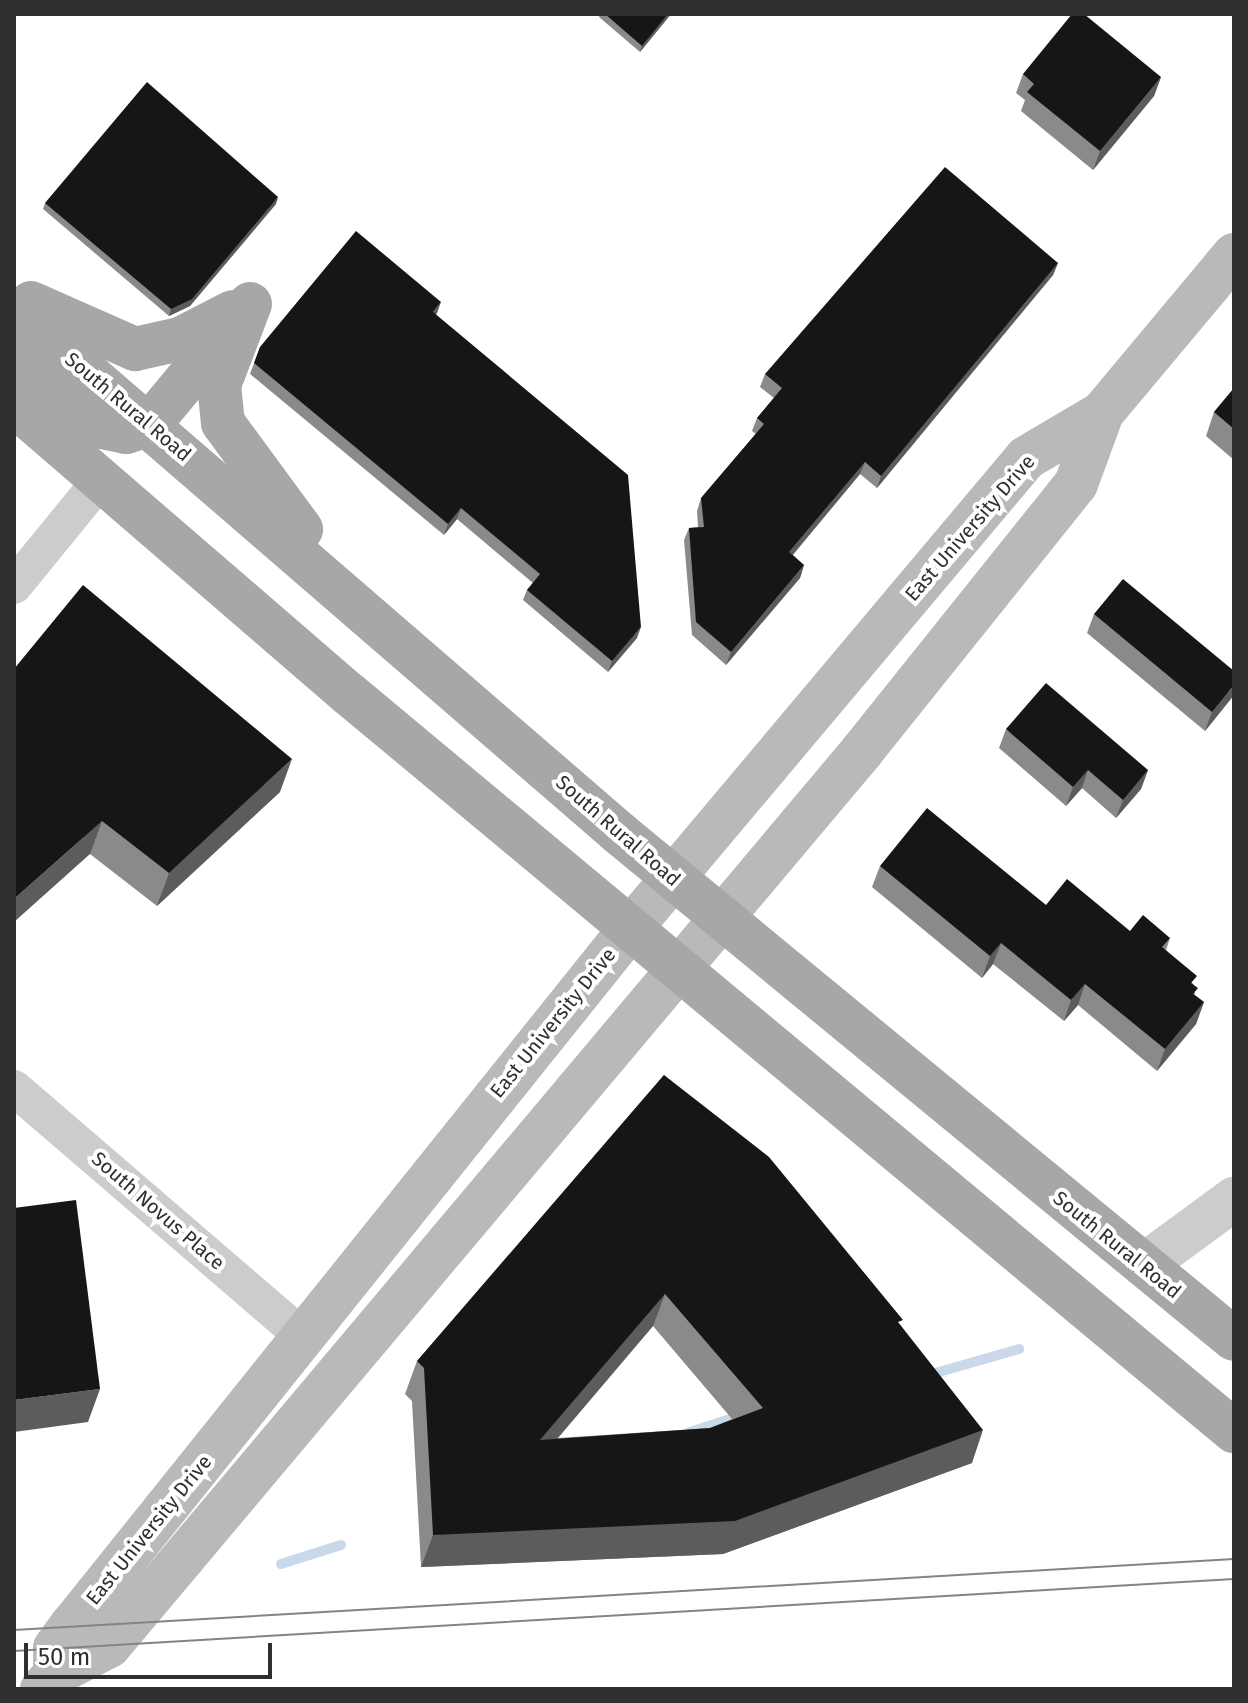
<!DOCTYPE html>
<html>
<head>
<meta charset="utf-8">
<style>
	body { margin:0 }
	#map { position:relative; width:1248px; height:1703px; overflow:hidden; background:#fff; font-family:"Fira Sans",sans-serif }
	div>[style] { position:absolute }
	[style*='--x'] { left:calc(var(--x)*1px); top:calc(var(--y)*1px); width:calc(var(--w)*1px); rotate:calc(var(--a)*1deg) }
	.stream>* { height:10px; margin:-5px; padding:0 5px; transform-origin:5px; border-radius:5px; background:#cad8eb }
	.minor>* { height:36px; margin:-18px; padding:0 18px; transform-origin:18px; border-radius:18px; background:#ccc }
	.tertiary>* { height:44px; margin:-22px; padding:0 22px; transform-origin:22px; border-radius:22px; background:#ccc }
	.secondary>* { height:44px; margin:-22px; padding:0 22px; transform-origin:22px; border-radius:22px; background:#b9b9b9 }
	.primary>* { height:44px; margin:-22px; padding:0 22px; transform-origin:22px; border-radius:22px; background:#a7a7a7 }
	.tram>* { height:2px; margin:-1px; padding:0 1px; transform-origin:1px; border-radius:1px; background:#848484 }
	.wall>* { inset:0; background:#8a8a8a }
	.shaded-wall>* { inset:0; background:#5c5c5c }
	.building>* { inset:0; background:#161616 }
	span { translate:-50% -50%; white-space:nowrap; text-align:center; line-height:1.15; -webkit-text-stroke:8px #fff; paint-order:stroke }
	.street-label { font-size:20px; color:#2f2f2f }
	.frame { position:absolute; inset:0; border:16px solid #2f2f2f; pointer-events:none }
	.scale { position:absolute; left:24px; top:1643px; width:248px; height:36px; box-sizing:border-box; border:4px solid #2f2f2f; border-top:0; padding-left:10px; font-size:24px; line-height:28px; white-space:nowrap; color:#2f2f2f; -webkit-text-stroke:6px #fff; paint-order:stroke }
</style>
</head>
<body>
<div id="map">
	<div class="stream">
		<div style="--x:925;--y:1376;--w:98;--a:-16"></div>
		<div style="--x:690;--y:1432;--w:56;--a:-17.8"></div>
		<div style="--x:281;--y:1564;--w:63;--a:-17.6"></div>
	</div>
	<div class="minor">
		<div style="--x:14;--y:586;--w:139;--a:-50.8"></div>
		<div style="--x:14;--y:1088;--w:379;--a:40.7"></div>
	</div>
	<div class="tertiary">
		<div style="--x:1144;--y:1265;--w:112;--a:-36.3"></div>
	</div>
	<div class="secondary">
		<div style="--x:55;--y:1674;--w:26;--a:-90"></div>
		<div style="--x:55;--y:1648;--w:29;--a:-54"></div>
		<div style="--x:72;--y:1625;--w:892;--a:-51.28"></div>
		<div style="--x:630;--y:929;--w:615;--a:-49.94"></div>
		<div style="--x:1026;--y:458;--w:88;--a:-30.6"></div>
		<div style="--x:42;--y:1689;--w:20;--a:-49"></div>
		<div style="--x:55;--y:1674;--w:61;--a:-27.4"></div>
		<div style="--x:109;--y:1646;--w:1170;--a:-49.92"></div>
		<div style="--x:862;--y:751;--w:342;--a:-51.3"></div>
		<div style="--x:1076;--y:484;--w:76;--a:-69.9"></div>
		<div style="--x:1102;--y:413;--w:206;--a:-50.1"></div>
	</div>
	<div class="primary">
		<div style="--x:31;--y:303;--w:114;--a:23.9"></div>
		<div style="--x:135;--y:349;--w:46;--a:-12.5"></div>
		<div style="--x:180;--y:339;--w:59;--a:-27"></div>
		<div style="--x:250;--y:304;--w:87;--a:110.9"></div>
		<div style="--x:219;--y:385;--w:38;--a:84"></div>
		<div style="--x:223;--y:423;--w:132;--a:53.7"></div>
		<div style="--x:14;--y:310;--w:800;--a:40.84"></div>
		<div style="--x:619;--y:833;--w:796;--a:39.45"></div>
		<div style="--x:14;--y:357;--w:107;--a:40.1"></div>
		<div style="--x:96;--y:426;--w:31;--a:11"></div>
		<div style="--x:126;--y:432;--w:24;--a:-17"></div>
		<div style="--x:149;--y:425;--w:124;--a:-50.3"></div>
		<div style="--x:14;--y:405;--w:442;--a:40.8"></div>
		<div style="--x:349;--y:694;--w:1152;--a:39.79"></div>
	</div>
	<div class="tram">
		<div style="--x:14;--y:1630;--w:1222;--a:-3.33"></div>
		<div style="--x:14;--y:1651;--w:1222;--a:-3.38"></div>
	</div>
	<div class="wall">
		<div style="clip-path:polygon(600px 14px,671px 14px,640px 52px,599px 17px)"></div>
		<div style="clip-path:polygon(1023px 74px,1161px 77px,1154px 96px,1093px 170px,1021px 111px,1025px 100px,1016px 93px)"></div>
		<div style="clip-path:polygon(45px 203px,276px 204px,190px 306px,169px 316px,43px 209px)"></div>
		<div style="clip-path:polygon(1058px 263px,1053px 275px,877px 488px,860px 474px,793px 555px,804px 565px,800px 578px,726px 665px,692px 635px,684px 540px,689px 528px,698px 527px,697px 511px,701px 498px,756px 434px,752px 431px,757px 418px,774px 398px,760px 387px,765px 374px)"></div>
		<div style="clip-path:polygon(437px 313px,436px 315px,637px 638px,608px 672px,523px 600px,527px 590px,533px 583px,457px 519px,444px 535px,250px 374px,260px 347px)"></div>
		<div style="clip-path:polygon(1234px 388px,1234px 460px,1206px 436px,1214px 412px)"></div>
		<div style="clip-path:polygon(1094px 614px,1234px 695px,1205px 731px,1087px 633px)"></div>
		<div style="clip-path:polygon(14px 669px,280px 792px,157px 906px,90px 854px)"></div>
		<div style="clip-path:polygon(1006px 729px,1148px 770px,1141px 789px,1116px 818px,1082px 788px,1066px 806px,999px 748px)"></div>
		<div style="clip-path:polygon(880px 866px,1046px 905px,1130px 931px,1170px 938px,1166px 950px,1194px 985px,1195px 995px,1204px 1002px,1196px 1024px,1157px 1071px,1078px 1005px,1064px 1021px,993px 964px,982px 978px,872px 887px)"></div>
		<div style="clip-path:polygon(evenodd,664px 1075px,901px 1326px,972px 1463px,723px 1554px,421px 1567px,412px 1401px,405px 1394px,417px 1361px,664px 1075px,653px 1326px,732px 1419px,710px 1428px,558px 1438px,653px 1326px)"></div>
	</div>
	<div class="shaded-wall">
		<div style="clip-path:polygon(668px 14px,671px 14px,640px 52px,642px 46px)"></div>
		<div style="clip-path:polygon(1161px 77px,1154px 96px,1093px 170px,1100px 151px)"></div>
		<div style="clip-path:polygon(278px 197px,276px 204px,190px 306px,169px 316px,171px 309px)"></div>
		<div style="clip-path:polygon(1058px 263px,1053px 275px,877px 488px,881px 476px)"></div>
		<div style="clip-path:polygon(441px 302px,437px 313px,429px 323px,433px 312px)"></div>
		<div style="clip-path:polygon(865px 462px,860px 474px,784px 565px,789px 552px)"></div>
		<div style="clip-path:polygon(461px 508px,457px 519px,444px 535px,448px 524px)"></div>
		<div style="clip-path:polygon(804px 565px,800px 578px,726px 665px,731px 652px)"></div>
		<div style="clip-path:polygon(641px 627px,637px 638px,608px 672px,612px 661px)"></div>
		<div style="clip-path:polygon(1234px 685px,1234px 695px,1205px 731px,1212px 712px)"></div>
		<div style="clip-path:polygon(292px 759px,280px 792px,157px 906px,169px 873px)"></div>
		<div style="clip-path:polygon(1088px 770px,1082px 788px,1066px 806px,1073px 787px)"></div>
		<div style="clip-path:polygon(1148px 770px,1141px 789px,1116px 818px,1123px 800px)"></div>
		<div style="clip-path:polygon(102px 821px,90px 854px,14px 922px,14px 899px)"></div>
		<div style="clip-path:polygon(1001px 943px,993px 964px,982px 978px,990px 956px)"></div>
		<div style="clip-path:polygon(1085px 984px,1078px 1005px,1064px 1021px,1071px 1000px)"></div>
		<div style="clip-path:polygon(1204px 1002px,1196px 1024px,1157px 1071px,1165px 1049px)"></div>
		<div style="clip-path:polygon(665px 1294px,653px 1326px,528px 1473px,540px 1440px)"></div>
		<div style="clip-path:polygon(100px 1389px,88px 1422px,14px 1432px,14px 1400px)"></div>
		<div style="clip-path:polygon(983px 1430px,972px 1463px,723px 1554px,421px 1567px,433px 1535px)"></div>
	</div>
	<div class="building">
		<div style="clip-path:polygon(605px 14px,668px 14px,642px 46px)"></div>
		<div style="clip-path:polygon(1072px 14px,1084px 14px,1161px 77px,1100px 151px,1027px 92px,1034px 84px,1023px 74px)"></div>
		<div style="clip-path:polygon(147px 82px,278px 197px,192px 299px,171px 309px,45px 203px)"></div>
		<div style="clip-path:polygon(945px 167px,1058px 263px,881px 476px,865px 462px,789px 552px,804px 565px,731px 652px,696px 622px,689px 528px,704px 527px,701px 498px,764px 424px,757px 418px,782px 388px,765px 374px)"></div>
		<div style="clip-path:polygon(356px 231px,441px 302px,433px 312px,628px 475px,641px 627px,612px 661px,527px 590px,540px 574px,461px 508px,448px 524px,254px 363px,260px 347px)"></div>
		<div style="clip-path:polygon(1234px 388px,1234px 429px,1214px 412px)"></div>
		<div style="clip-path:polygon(1123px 579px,1234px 671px,1234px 685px,1212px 712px,1094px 614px)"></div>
		<div style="clip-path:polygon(83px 585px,292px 759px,169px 873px,102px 821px,14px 899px,14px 669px)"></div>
		<div style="clip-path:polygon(1046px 683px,1148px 770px,1123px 800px,1088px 770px,1073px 787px,1006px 729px)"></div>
		<div style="clip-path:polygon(927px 808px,1046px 905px,1067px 879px,1130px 931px,1143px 915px,1170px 938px,1162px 947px,1197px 976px,1191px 983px,1198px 988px,1193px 994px,1204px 1002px,1165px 1049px,1085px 984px,1071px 1000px,1001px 943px,990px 956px,880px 866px)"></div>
		<div style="clip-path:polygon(evenodd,664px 1075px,769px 1157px,903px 1320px,898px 1322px,983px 1430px,735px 1521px,433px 1535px,424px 1368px,417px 1361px,664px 1075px,665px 1294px,763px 1408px,710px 1428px,540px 1440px,665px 1294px)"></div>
		<div style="clip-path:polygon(76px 1200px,100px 1389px,14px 1400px,14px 1208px)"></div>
	</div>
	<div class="street-label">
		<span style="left:128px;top:407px;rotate:40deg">South Rural Road</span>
		<span style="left:970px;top:528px;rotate:-49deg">East University Drive</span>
		<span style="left:618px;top:831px;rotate:41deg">South Rural Road</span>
		<span style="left:553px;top:1023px;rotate:-51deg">East University Drive</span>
		<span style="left:158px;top:1211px;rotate:41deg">South Novus Place</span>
		<span style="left:1117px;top:1245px;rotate:39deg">South Rural Road</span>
		<span style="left:149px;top:1530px;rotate:-51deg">East University Drive</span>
	</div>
	<div class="frame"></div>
	<div class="scale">50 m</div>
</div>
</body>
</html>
